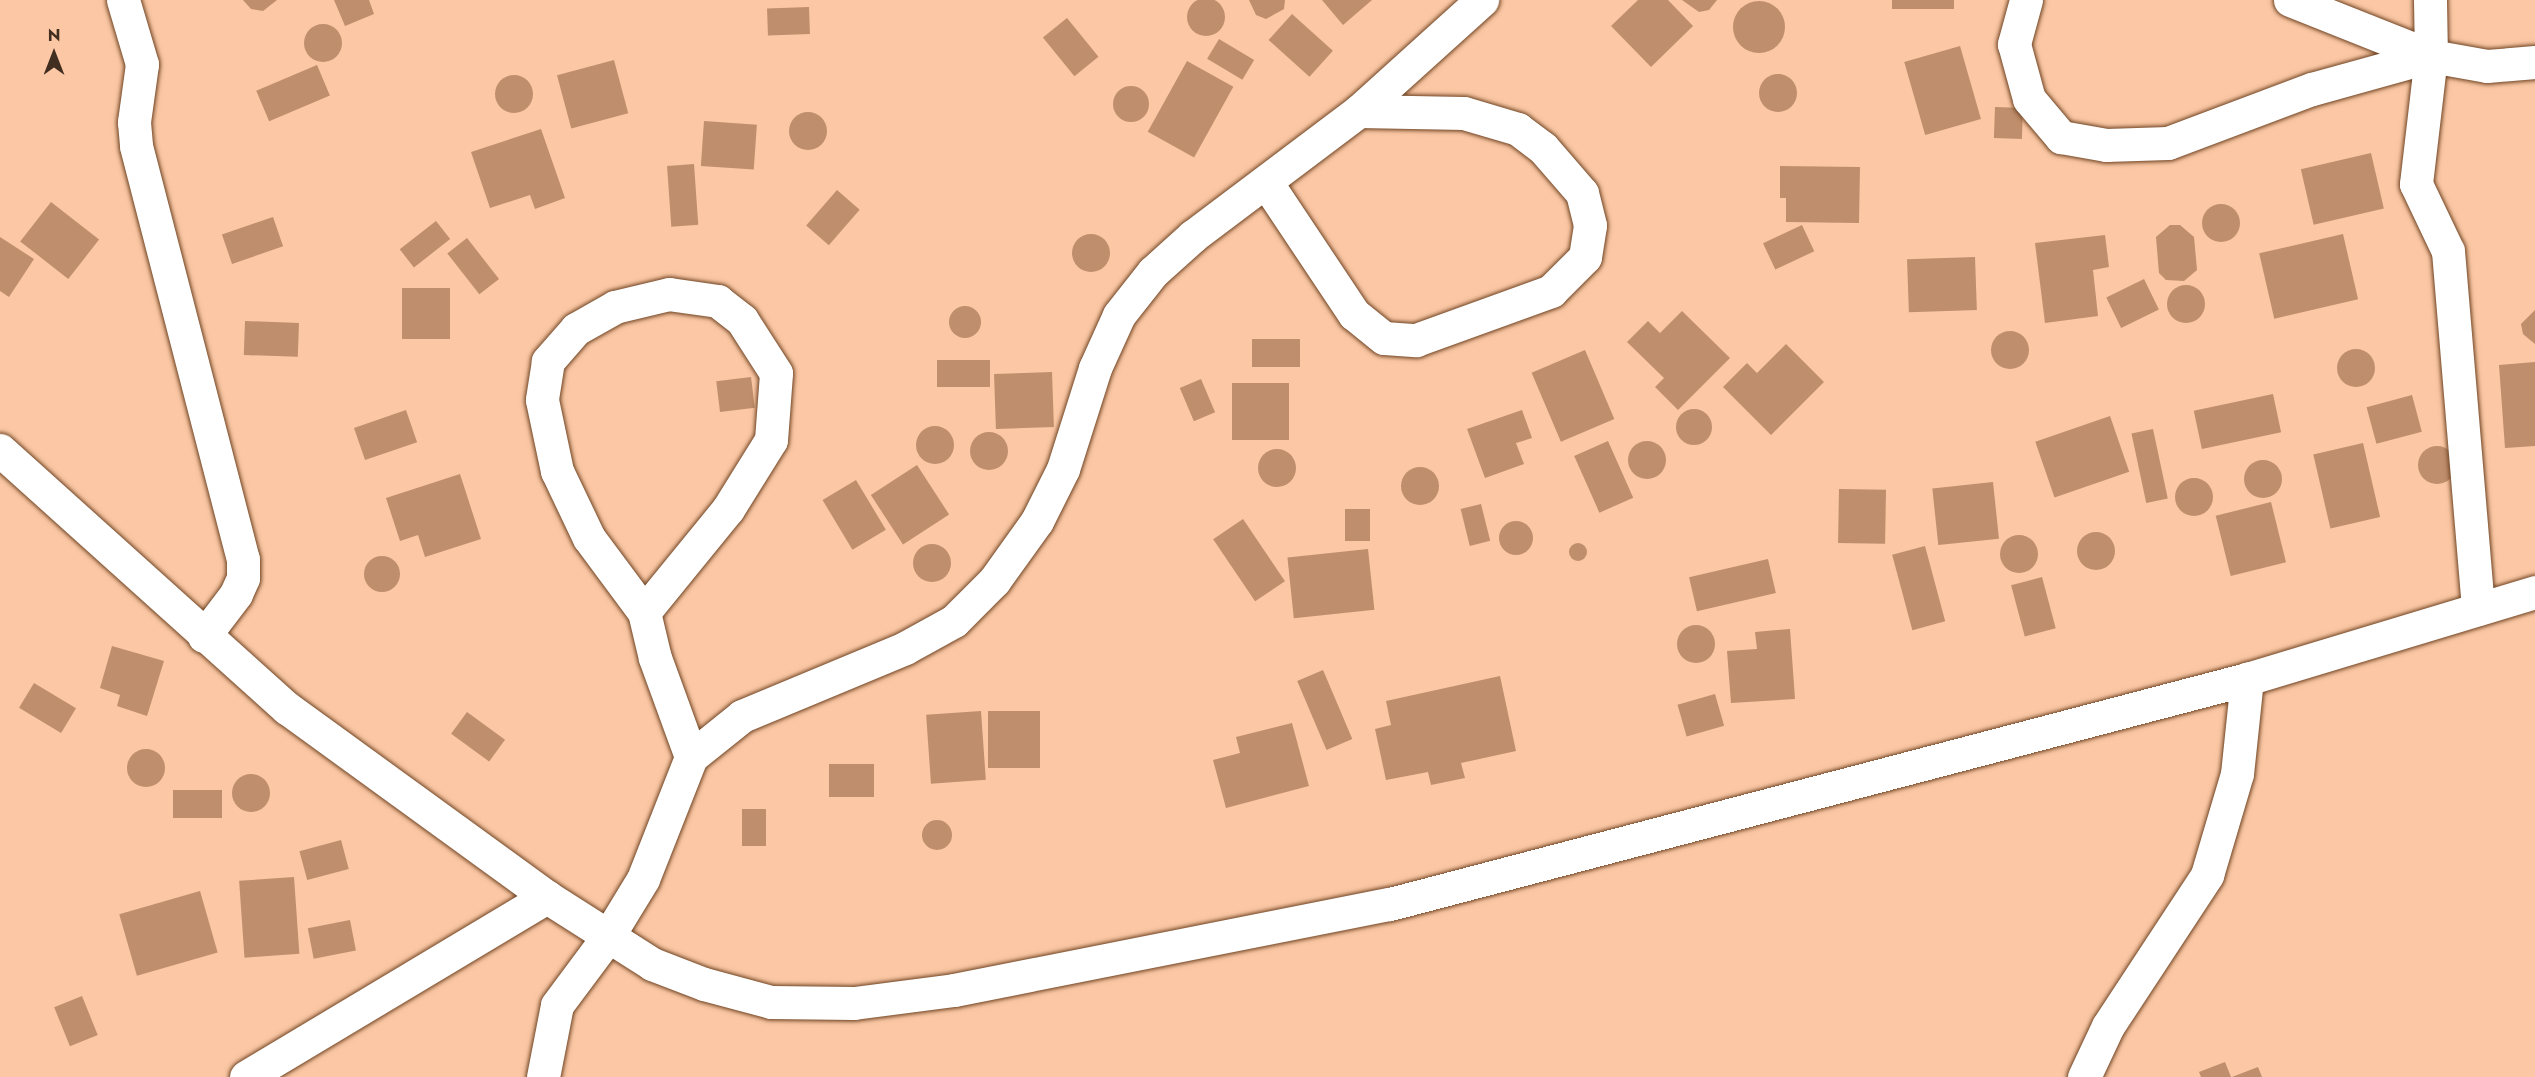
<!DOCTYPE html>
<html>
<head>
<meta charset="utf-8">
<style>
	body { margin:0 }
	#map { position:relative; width:2535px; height:1077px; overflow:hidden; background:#fbc7a4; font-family:Jost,sans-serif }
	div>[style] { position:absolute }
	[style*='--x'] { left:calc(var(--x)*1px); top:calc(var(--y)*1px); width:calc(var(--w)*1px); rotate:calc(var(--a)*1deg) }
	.building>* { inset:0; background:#bf8e6c; transform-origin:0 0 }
	.round { border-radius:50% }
	.roads { filter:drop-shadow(0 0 2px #6f4423) drop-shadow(0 0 2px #6f4423) }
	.minor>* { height:33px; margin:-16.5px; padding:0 16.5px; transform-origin:16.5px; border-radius:16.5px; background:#fff }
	span { translate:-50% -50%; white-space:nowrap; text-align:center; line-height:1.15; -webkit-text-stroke:6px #fbc7a4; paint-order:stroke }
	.north { position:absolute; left:24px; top:24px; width:60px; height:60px; -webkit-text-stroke:4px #fbc7a4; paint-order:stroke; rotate:0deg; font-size:16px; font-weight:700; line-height:24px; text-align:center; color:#422e20 }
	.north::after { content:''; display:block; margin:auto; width:21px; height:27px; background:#422e20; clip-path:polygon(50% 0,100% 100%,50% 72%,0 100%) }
</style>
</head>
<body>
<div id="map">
	<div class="building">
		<div class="round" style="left:1187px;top:-2px;width:38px;height:38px"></div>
		<div style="clip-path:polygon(243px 0,277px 0,263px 11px,251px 9px)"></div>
		<div style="clip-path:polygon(334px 0,369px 0,374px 14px,345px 26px)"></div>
		<div style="clip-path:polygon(1249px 0,1285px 0,1284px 9px,1266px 19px,1256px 15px)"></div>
		<div style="clip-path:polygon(1322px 0,1372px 0,1343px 25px)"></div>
		<div style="clip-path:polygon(1638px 0,1668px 0,1693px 26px,1651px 67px,1611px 26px)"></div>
		<div style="clip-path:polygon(1682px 0,1717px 0,1709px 10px,1699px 12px)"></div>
		<div style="left:1892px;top:0;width:62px;height:9px"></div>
		<div class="round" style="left:1733px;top:1px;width:52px;height:52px"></div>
		<div style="left:809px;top:7px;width:27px;height:42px;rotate:88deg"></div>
		<div style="left:1292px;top:14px;width:55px;height:35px;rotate:42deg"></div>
		<div style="left:1067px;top:18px;width:50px;height:31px;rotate:51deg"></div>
		<div class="round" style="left:304px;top:24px;width:38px;height:38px"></div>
		<div style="left:1219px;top:39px;width:41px;height:23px;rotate:31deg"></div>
		<div style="left:1960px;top:46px;width:76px;height:58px;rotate:74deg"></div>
		<div style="left:614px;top:60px;width:55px;height:59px;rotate:75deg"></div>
		<div style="left:1187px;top:61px;width:53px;height:81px;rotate:29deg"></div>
		<div style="left:317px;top:65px;width:33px;height:66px;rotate:67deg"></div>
		<div class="round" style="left:1759px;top:74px;width:38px;height:38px"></div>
		<div class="round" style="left:495px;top:75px;width:38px;height:38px"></div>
		<div class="round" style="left:1113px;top:86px;width:36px;height:36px"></div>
		<div style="left:1995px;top:107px;width:28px;height:31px;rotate:2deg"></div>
		<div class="round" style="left:789px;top:112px;width:38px;height:38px"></div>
		<div style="left:704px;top:121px;width:53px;height:45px;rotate:4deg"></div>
		<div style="clip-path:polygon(541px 129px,565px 198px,535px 209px,530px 195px,490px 208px,471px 152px)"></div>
		<div style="left:2371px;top:153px;width:57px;height:72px;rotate:77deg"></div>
		<div style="left:694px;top:164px;width:61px;height:27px;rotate:86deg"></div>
		<div style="clip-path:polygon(1780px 166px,1860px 167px,1859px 223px,1786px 222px,1786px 198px,1780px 198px)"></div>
		<div style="left:837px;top:190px;width:30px;height:47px;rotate:41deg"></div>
		<div style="left:51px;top:202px;width:61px;height:50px;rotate:38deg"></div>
		<div class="round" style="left:2202px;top:204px;width:38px;height:38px"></div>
		<div style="left:273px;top:217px;width:31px;height:54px;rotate:71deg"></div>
		<div style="left:436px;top:221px;width:23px;height:46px;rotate:52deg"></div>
		<div style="left:1802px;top:225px;width:29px;height:43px;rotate:65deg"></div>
		<div style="clip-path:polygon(2170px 225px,2180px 225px,2194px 237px,2197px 270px,2184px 281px,2166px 280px,2159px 273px,2156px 237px)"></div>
		<div style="left:2343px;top:234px;width:67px;height:86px;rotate:77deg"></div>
		<div class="round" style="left:1072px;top:234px;width:38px;height:38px"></div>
		<div style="clip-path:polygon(2105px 235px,2109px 267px,2093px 270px,2098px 316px,2045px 323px,2035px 243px)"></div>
		<div style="clip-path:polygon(0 237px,34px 259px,9px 297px,0 291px)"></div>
		<div style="left:467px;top:238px;width:52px;height:25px;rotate:52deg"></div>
		<div style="left:1975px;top:257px;width:53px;height:68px;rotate:88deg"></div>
		<div style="left:2144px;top:279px;width:34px;height:42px;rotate:64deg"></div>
		<div class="round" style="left:2167px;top:285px;width:38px;height:38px"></div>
		<div style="left:402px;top:288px;width:48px;height:51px"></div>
		<div class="round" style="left:949px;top:306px;width:32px;height:32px"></div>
		<div style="clip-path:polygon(2535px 310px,2535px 344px,2523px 334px,2521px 324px)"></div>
		<div style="clip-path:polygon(1682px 311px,1730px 358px,1678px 410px,1655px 387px,1664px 378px,1627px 342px,1648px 321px,1660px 333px)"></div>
		<div style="left:245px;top:321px;width:54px;height:34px;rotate:2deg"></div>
		<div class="round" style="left:1991px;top:331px;width:38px;height:38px"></div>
		<div style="left:1252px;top:339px;width:48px;height:28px"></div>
		<div style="clip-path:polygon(1786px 344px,1824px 382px,1771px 435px,1723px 387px,1747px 363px,1757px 373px)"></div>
		<div class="round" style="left:2337px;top:349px;width:38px;height:38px"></div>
		<div style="left:1585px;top:350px;width:75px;height:58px;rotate:67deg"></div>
		<div style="left:990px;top:360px;width:27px;height:53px;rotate:90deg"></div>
		<div style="clip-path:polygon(2535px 362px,2535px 446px,2505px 448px,2499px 365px)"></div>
		<div style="left:1052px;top:372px;width:55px;height:58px;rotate:88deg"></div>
		<div style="left:751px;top:377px;width:31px;height:35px;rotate:83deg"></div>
		<div style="left:1201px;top:379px;width:36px;height:23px;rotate:67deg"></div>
		<div style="left:1232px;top:383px;width:57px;height:57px"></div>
		<div style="left:2273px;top:394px;width:39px;height:81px;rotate:78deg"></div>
		<div style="left:2412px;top:395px;width:38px;height:47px;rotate:75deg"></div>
		<div class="round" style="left:1676px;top:409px;width:36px;height:36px"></div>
		<div style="left:406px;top:410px;width:34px;height:55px;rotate:71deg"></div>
		<div style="clip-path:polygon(1522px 410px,1532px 438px,1516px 443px,1524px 464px,1485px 478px,1467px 429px)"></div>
		<div style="left:2110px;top:416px;width:59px;height:79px;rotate:71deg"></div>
		<div class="round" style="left:916px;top:426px;width:38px;height:38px"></div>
		<div style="left:2153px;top:429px;width:71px;height:22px;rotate:78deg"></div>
		<div class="round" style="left:970px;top:432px;width:38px;height:38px"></div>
		<div class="round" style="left:1628px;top:441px;width:38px;height:38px"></div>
		<div style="left:1608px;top:441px;width:62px;height:37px;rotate:66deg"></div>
		<div style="left:2363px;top:443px;width:76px;height:51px;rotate:77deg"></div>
		<div class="round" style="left:2418px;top:446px;width:38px;height:38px"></div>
		<div class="round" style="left:1258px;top:449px;width:38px;height:38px"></div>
		<div class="round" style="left:2244px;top:460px;width:38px;height:38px"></div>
		<div style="left:917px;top:465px;width:59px;height:55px;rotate:57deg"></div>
		<div class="round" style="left:1401px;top:467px;width:38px;height:38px"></div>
		<div style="clip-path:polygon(460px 474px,481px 539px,425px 557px,418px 535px,400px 541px,386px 498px)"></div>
		<div class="round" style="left:2175px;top:478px;width:38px;height:38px"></div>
		<div style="left:856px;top:480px;width:58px;height:39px;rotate:59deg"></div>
		<div style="left:1993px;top:482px;width:57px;height:61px;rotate:84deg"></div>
		<div style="left:1839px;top:489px;width:47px;height:54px;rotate:1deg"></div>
		<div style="left:2271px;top:502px;width:62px;height:57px;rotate:76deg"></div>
		<div style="left:1481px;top:504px;width:38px;height:21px;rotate:76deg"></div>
		<div style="left:1345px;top:509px;width:25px;height:32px"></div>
		<div style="left:1243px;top:519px;width:75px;height:36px;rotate:56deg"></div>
		<div class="round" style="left:1499px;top:521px;width:34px;height:34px"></div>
		<div class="round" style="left:2077px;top:532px;width:38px;height:38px"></div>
		<div class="round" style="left:2000px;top:535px;width:38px;height:38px"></div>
		<div class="round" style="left:1569px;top:543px;width:18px;height:18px"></div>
		<div class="round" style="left:913px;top:544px;width:38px;height:38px"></div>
		<div style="left:1925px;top:546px;width:78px;height:34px;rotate:75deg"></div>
		<div style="left:1368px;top:549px;width:61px;height:81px;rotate:84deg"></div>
		<div class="round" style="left:364px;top:556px;width:36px;height:36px"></div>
		<div style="left:1768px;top:559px;width:35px;height:81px;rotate:77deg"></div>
		<div style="left:2042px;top:577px;width:53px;height:32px;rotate:75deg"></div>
		<div class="round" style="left:1677px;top:625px;width:38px;height:38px"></div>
		<div style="clip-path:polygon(1790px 629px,1795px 699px,1731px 703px,1727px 651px,1757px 649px,1755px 632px)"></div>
		<div style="clip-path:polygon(112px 646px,164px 661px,147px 716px,117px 706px,120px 695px,100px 688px)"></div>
		<div style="left:1323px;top:670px;width:75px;height:28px;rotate:67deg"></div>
		<div style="clip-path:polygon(1500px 676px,1516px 751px,1461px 763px,1465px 778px,1431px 785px,1428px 772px,1386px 780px,1375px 729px,1391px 725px,1386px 701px)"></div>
		<div style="left:34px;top:683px;width:49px;height:29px;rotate:31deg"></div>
		<div style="left:1715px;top:694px;width:33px;height:39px;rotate:74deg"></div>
		<div style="left:981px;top:711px;width:69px;height:55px;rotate:86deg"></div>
		<div style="left:988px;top:711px;width:52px;height:57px"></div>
		<div style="left:467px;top:712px;width:47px;height:27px;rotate:36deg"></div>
		<div style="clip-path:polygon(1292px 723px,1309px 786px,1226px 808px,1213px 760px,1240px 753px,1236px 737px)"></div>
		<div class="round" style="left:127px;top:749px;width:38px;height:38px"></div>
		<div style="left:829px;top:764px;width:45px;height:33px"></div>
		<div class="round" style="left:232px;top:774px;width:38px;height:38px"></div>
		<div style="left:173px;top:790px;width:49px;height:28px"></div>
		<div style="left:742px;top:809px;width:24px;height:37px"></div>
		<div class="round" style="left:922px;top:820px;width:30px;height:30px"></div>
		<div style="left:341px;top:840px;width:30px;height:43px;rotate:75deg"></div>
		<div style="left:294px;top:877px;width:77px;height:55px;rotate:86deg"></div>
		<div style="left:200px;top:891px;width:64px;height:84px;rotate:74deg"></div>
		<div style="left:350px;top:920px;width:31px;height:43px;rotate:79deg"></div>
		<div style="left:82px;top:996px;width:42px;height:30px;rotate:68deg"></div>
		<div style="clip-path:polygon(2225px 1062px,2231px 1077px,2201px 1077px,2199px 1072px)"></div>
		<div style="clip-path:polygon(2258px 1067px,2262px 1077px,2232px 1077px)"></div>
	</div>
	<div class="roads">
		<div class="minor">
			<div style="--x:123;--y:0;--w:67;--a:73.5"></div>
			<div style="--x:142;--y:64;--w:59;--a:97.9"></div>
			<div style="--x:134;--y:122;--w:24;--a:85"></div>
			<div style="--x:136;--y:146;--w:427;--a:75.5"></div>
			<div style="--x:243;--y:559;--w:19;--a:90"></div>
			<div style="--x:243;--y:578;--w:17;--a:114"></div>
			<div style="--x:236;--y:594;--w:53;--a:127.3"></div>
			<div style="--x:2026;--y:0;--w:46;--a:105.3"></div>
			<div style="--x:2014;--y:44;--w:57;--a:74.7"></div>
			<div style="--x:2029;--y:99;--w:50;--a:49.9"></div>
			<div style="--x:2061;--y:137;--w:46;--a:10.1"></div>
			<div style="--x:2106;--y:145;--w:62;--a:-1.8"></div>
			<div style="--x:2168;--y:143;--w:154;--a:-20.6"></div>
			<div style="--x:2312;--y:89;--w:123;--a:-15.5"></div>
			<div style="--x:2290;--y:0;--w:152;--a:21.7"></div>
			<div style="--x:2431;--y:56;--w:57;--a:10.1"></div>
			<div style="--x:2487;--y:66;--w:48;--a:-4.8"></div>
			<div style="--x:2430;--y:0;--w:56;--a:89"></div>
			<div style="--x:2431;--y:56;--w:129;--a:96.7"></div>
			<div style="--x:2416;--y:184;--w:74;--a:64.5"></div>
			<div style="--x:2448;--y:251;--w:359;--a:85.2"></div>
			<div style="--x:1266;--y:182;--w:159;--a:56.3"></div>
			<div style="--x:1354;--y:314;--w:38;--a:39"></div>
			<div style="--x:1384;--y:338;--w:32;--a:4"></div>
			<div style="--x:1416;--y:340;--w:144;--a:-19.9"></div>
			<div style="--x:1551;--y:291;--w:48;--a:-45"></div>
			<div style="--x:1585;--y:257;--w:32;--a:-81"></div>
			<div style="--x:1590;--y:225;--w:33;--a:-104"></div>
			<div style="--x:1582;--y:193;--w:60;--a:-130.9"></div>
			<div style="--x:1543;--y:148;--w:31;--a:-143"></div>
			<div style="--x:1518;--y:129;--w:56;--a:-163.5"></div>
			<div style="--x:1464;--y:113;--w:105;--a:-178.9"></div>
			<div style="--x:0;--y:450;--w:386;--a:42"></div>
			<div style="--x:287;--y:708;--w:321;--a:36"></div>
			<div style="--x:547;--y:897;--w:125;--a:32.5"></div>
			<div style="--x:652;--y:964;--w:56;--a:21"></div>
			<div style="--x:704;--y:984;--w:69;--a:15"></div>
			<div style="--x:771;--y:1002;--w:83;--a:0.7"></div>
			<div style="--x:854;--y:1003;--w:101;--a:-7.4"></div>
			<div style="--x:954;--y:990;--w:444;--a:-11.2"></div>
			<div style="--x:1390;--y:904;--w:886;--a:-14.71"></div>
			<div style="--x:2247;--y:679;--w:301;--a:-16.8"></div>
			<div style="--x:644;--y:612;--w:133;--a:-50.8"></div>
			<div style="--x:728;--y:509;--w:81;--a:-58.1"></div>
			<div style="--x:771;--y:440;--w:67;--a:-85.7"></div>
			<div style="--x:776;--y:373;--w:63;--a:-122.7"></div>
			<div style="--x:742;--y:320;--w:31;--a:-142"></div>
			<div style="--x:718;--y:301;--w:49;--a:-171.9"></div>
			<div style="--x:669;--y:294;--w:56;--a:166.5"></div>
			<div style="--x:615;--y:307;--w:45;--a:150.6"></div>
			<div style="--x:576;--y:329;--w:43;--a:131.2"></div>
			<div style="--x:548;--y:361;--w:39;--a:99"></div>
			<div style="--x:542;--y:400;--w:73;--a:78.1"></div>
			<div style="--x:557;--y:471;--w:74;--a:64.5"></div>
			<div style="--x:589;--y:538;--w:92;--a:53.4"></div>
			<div style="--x:644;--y:612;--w:47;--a:76.6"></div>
			<div style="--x:655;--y:658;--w:105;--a:70"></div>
			<div style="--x:246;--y:1077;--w:351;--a:-30.9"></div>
			<div style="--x:543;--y:1077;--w:73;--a:-79"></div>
			<div style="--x:557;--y:1005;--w:84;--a:-53.3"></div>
			<div style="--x:607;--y:938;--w:69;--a:-58.6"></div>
			<div style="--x:643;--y:879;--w:131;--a:-68.5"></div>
			<div style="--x:691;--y:757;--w:65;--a:-38.8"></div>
			<div style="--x:742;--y:716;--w:177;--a:-22.6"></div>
			<div style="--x:905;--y:648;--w:56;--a:-28.9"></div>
			<div style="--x:954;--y:621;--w:57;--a:-45"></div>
			<div style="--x:994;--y:581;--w:74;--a:-54.4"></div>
			<div style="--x:1037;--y:521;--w:58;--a:-63.4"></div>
			<div style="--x:1063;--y:469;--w:106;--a:-72.4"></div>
			<div style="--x:1095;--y:368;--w:58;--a:-65.6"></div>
			<div style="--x:1119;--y:315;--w:55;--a:-51.7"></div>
			<div style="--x:1153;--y:272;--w:54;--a:-42"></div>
			<div style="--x:1193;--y:236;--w:208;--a:-37"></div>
			<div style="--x:1359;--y:111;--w:166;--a:-42.1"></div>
			<div style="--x:2084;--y:1077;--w:56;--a:-64.8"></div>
			<div style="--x:2108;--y:1026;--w:181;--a:-56.7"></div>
			<div style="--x:2207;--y:875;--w:105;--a:-73.5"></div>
			<div style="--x:2237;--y:774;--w:96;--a:-84"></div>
		</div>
	</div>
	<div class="north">N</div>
</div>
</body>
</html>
